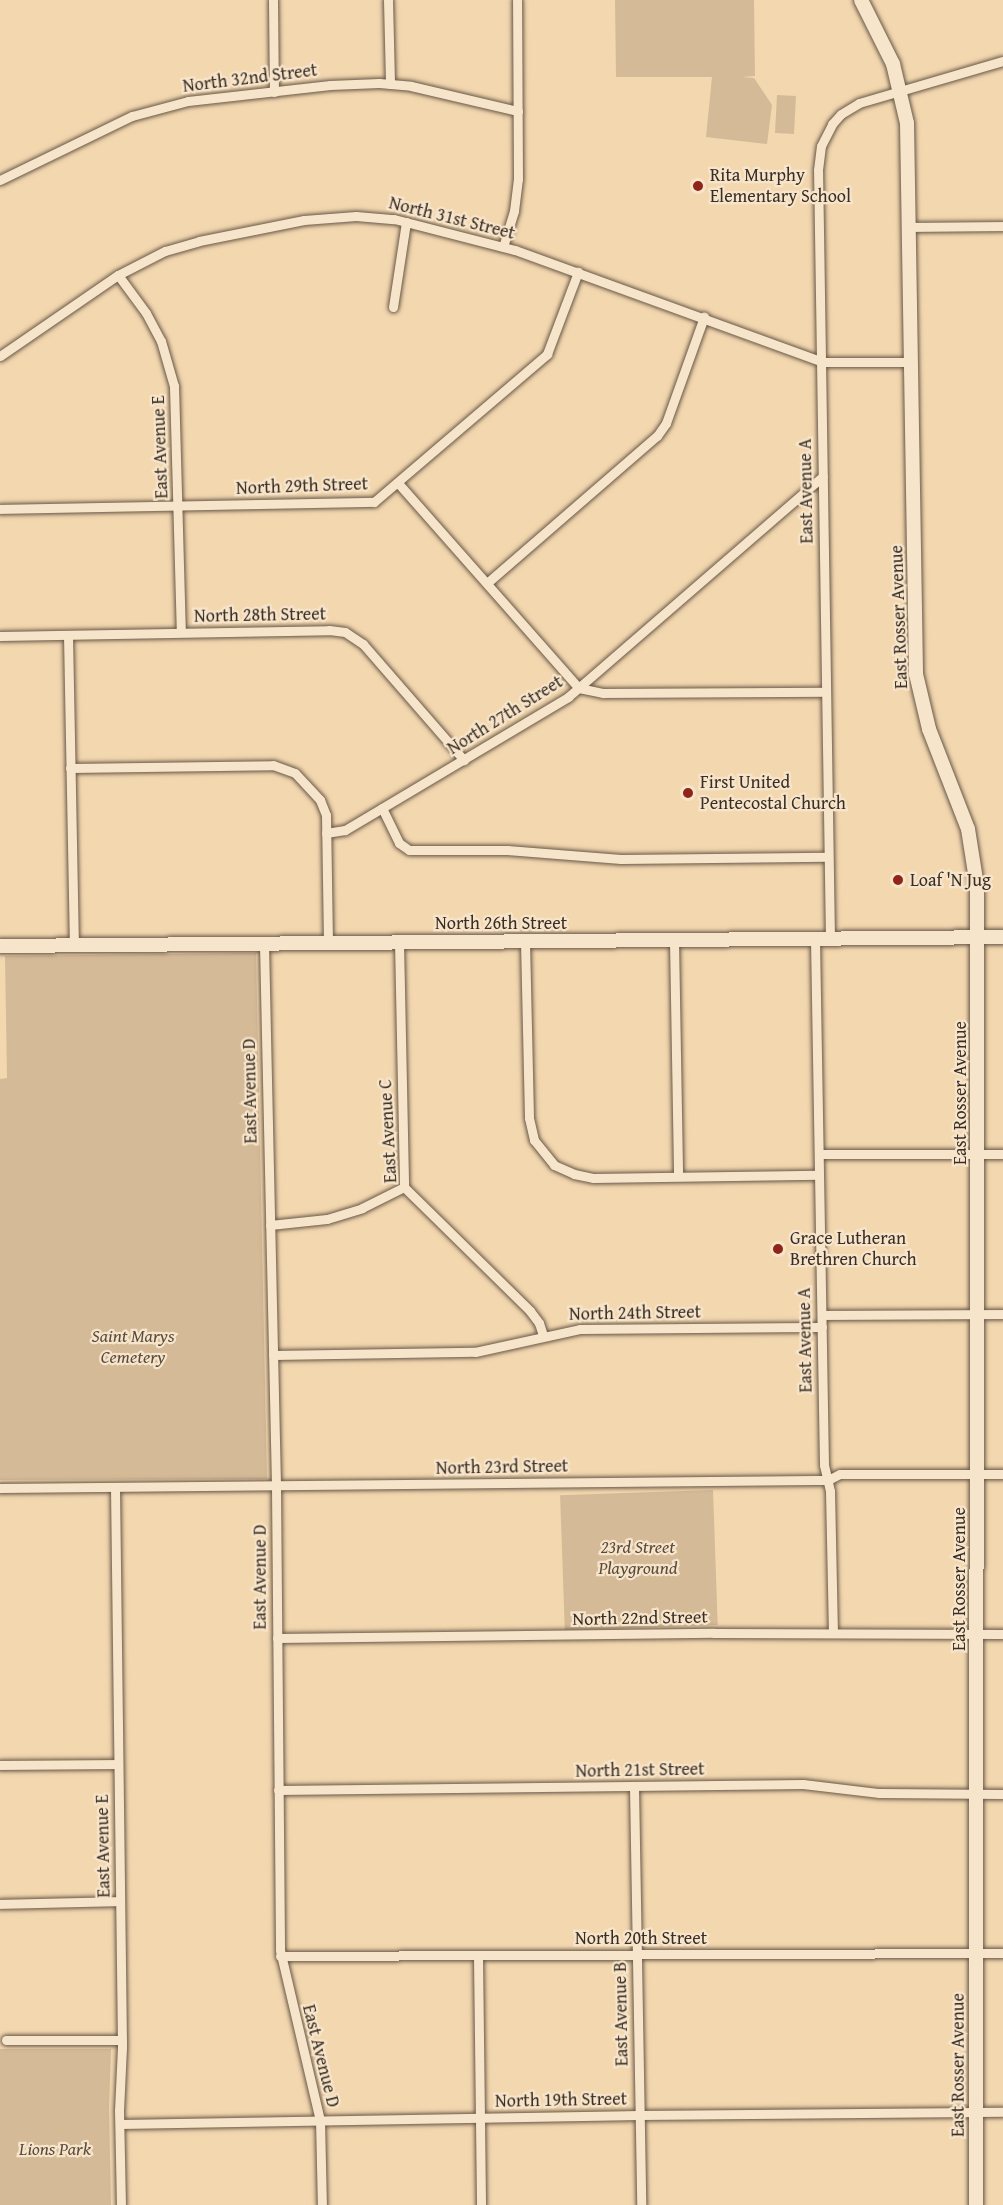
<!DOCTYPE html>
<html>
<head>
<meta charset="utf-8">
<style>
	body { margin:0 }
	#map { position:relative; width:1003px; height:2205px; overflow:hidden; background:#f3d7af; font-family:"Gentium Book Plus",serif }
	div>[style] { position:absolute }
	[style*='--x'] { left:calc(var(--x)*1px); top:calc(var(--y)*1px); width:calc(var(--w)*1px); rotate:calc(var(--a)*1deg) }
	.green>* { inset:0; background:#d4ba97; transform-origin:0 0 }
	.roads { filter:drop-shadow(0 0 2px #685847) drop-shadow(0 0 2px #685847) }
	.street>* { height:9px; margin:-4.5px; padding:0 4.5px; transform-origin:4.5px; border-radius:4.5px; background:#f7e5cb }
	.secondary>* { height:14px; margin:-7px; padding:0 7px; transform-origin:7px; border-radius:7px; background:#f7e5cb }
	.dots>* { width:16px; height:16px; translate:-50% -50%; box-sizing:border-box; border:3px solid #f7e5cb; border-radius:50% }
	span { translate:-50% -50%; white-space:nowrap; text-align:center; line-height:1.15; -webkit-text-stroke:4.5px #f7e5cb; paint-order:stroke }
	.street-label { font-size:18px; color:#3a2e24 }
	.poi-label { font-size:18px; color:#3a2e24 }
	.left { translate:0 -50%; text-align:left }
	.park-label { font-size:18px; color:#594a3b; font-style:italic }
</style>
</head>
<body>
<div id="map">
	<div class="green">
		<div style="clip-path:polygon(615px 0,754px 0,755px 76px,742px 77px,754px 78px,772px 105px,767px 144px,706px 137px,712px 77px,616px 77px)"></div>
		<div style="left:777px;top:95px;width:19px;height:38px;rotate:3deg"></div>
		<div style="clip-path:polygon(256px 953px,267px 1479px,0 1480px,0 1079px,7px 1078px,5px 956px)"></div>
		<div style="left:713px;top:1490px;width:135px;height:153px;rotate:88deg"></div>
		<div style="clip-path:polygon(0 2049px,111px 2049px,109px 2108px,111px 2205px,0 2205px)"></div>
	</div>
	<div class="roads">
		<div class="street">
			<div style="--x:273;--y:0;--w:92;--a:89.4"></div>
			<div style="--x:388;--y:0;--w:84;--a:88.6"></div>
			<div style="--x:0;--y:180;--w:147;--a:-25.9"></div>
			<div style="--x:132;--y:116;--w:58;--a:-15"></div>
			<div style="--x:188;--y:101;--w:143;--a:-6.4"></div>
			<div style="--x:330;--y:85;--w:49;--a:-2.3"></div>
			<div style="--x:379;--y:83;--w:32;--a:5"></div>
			<div style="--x:411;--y:86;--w:110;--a:13.2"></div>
			<div style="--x:909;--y:227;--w:94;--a:-0.6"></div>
			<div style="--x:503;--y:247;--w:38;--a:-73"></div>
			<div style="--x:514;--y:211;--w:32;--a:-83"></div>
			<div style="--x:518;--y:179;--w:179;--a:-90.3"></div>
			<div style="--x:118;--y:275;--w:47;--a:53.6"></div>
			<div style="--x:146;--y:313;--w:32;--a:62"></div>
			<div style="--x:161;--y:341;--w:47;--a:73.9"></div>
			<div style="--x:174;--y:386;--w:246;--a:88.4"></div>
			<div style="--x:393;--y:307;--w:86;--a:-81.3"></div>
			<div style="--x:0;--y:356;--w:143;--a:-34.5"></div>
			<div style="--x:118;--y:275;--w:53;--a:-27.1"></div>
			<div style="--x:165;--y:251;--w:35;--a:-16"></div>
			<div style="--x:199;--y:241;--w:107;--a:-11.3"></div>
			<div style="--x:304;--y:220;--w:52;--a:-4.4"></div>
			<div style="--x:356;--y:216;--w:38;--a:5"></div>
			<div style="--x:394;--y:219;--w:125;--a:14.4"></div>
			<div style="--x:515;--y:250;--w:327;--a:20"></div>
			<div style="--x:822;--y:362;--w:89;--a:0"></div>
			<div style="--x:398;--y:483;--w:273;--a:48.6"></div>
			<div style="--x:579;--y:688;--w:25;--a:12"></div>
			<div style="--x:603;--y:693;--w:223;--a:-0.3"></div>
			<div style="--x:0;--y:509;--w:374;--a:-1.1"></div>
			<div style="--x:374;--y:502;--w:228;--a:-40.5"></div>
			<div style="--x:547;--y:354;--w:88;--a:-69.3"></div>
			<div style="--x:487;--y:583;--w:225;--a:-40.9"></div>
			<div style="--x:657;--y:436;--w:16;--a:-55"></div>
			<div style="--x:666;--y:423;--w:113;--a:-70.3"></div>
			<div style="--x:68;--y:635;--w:310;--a:88.9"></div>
			<div style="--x:0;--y:636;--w:329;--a:-1"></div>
			<div style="--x:329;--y:630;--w:16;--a:7"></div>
			<div style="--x:345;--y:632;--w:22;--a:34"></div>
			<div style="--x:363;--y:644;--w:154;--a:49"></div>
			<div style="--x:70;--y:768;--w:203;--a:-0.8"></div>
			<div style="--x:273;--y:765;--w:23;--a:20"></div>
			<div style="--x:295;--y:773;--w:37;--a:47"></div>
			<div style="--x:320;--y:800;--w:16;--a:68"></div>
			<div style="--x:326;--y:815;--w:128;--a:89.1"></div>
			<div style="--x:382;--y:808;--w:39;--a:64"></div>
			<div style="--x:399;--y:843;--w:12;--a:35"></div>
			<div style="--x:409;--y:850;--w:98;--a:0"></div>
			<div style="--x:507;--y:850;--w:114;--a:4.5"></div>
			<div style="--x:621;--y:859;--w:207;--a:-0.6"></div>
			<div style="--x:326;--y:833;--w:19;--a:-9"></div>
			<div style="--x:345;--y:830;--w:260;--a:-30.8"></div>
			<div style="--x:568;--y:697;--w:337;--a:-40.9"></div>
			<div style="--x:815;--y:939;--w:526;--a:89.02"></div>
			<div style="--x:824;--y:1465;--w:27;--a:77"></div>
			<div style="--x:830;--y:1491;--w:142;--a:88.8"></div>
			<div style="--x:830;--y:939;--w:769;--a:-90.89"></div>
			<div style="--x:818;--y:170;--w:24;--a:-83"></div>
			<div style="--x:821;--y:146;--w:25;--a:-63"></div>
			<div style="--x:832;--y:124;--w:13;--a:-48"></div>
			<div style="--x:841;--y:114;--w:21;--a:-31"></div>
			<div style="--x:859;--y:103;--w:150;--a:-16.3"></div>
			<div style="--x:674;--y:940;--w:236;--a:89"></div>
			<div style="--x:525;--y:941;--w:177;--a:88.7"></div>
			<div style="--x:529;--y:1118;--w:23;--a:77"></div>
			<div style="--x:534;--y:1140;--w:32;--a:51"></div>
			<div style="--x:554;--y:1165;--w:22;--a:24"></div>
			<div style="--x:574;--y:1174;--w:19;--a:12"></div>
			<div style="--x:593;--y:1178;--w:226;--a:-0.8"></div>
			<div style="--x:399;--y:942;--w:245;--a:88.8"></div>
			<div style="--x:404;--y:1187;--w:177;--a:44.5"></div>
			<div style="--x:530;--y:1311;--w:15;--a:53"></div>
			<div style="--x:539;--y:1323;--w:13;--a:72"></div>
			<div style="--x:264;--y:944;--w:542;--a:88.73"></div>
			<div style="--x:276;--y:1486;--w:464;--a:89.5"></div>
			<div style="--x:280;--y:1950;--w:175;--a:76.8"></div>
			<div style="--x:320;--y:2120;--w:85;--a:88.7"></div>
			<div style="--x:819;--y:1154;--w:184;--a:0"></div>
			<div style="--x:270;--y:1225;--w:57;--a:-6"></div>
			<div style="--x:327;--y:1219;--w:37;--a:-17"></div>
			<div style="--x:362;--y:1208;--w:47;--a:-26.6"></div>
			<div style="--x:822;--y:1315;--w:181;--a:-0.3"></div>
			<div style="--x:273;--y:1355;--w:202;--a:-0.9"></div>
			<div style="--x:475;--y:1352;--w:107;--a:-12.4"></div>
			<div style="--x:580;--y:1329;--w:242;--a:-0.5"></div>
			<div style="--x:115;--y:1487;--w:560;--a:89.28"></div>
			<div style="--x:122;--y:2047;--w:63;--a:92.7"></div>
			<div style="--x:119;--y:2110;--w:95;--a:88.8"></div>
			<div style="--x:0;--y:1488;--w:816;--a:-0.56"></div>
			<div style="--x:816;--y:1480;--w:12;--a:0"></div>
			<div style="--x:828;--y:1480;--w:13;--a:-27"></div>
			<div style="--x:840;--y:1474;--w:163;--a:0"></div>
			<div style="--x:277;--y:1638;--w:437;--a:-0.7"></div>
			<div style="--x:714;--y:1633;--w:289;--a:0.2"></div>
			<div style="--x:0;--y:1765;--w:118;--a:-0.5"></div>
			<div style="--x:634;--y:1787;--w:418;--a:89"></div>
			<div style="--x:278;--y:1790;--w:525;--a:-0.65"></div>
			<div style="--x:803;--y:1784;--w:77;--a:6.8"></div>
			<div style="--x:879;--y:1793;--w:124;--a:0.5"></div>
			<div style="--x:0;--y:1904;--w:120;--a:-1.4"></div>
			<div style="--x:280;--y:1956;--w:723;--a:-0.24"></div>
			<div style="--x:478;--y:1956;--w:249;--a:89.3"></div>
			<div style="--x:6;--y:2040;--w:116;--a:0"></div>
			<div style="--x:120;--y:2124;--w:519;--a:-0.99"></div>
			<div style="--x:639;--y:2115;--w:364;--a:-0.5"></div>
		</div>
		<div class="secondary">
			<div style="--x:861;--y:0;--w:72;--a:63.4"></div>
			<div style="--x:893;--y:64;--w:61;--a:76.7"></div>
			<div style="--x:907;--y:123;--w:551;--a:89.06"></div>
			<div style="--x:916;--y:674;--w:57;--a:76.7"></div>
			<div style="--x:929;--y:729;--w:107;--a:68.7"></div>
			<div style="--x:968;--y:829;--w:58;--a:81"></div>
			<div style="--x:977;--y:886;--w:1319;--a:90.04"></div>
			<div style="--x:0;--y:946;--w:1003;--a:-0.51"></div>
		</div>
	</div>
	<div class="dots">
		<div style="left:698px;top:186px;background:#8f2418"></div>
		<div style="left:688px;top:793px;background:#8f2418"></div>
		<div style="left:898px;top:880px;background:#8f2418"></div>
		<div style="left:778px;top:1249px;background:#8f2418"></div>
	</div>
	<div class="street-label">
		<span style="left:250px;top:78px;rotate:-7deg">North 32nd Street</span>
		<span style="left:452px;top:218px;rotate:14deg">North 31st Street</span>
		<span style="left:160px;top:447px;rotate:-92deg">East Avenue E</span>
		<span style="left:302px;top:486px;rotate:-2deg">North 29th Street</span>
		<span style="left:806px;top:491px;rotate:-91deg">East Avenue A</span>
		<span style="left:260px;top:615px;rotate:-1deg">North 28th Street</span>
		<span style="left:899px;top:617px;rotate:-92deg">East Rosser Avenue</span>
		<span style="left:505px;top:715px;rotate:-32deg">North 27th Street</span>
		<span style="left:501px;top:923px">North 26th Street</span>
		<span style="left:250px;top:1091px;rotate:-91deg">East Avenue D</span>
		<span style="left:960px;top:1093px;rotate:-90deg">East Rosser Avenue</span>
		<span style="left:388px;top:1131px;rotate:-93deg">East Avenue C</span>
		<span style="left:635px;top:1313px;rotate:-1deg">North 24th Street</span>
		<span style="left:805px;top:1340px;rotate:-91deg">East Avenue A</span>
		<span style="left:502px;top:1467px;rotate:-1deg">North 23rd Street</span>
		<span style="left:260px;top:1577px;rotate:-90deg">East Avenue D</span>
		<span style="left:959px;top:1579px;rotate:-90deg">East Rosser Avenue</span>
		<span style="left:640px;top:1618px;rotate:-1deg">North 22nd Street</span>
		<span style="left:640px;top:1770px;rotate:-1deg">North 21st Street</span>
		<span style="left:103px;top:1846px;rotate:-91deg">East Avenue E</span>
		<span style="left:641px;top:1938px">North 20th Street</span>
		<span style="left:621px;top:2014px;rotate:-91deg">East Avenue B</span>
		<span style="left:321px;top:2056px;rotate:76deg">East Avenue D</span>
		<span style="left:958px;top:2065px;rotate:-90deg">East Rosser Avenue</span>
		<span style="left:561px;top:2100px;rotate:-1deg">North 19th Street</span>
	</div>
	<div class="poi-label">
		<span class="left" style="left:710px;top:186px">Rita Murphy<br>Elementary School</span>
		<span class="left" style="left:700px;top:793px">First United<br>Pentecostal Church</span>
		<span class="left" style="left:910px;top:880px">Loaf 'N Jug</span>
		<span class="left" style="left:790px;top:1249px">Grace Lutheran<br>Brethren Church</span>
	</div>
	<div class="park-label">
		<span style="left:133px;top:1347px">Saint Marys<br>Cemetery</span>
		<span style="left:638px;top:1558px">23rd Street<br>Playground</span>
		<span style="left:55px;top:2149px">Lions Park</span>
	</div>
</div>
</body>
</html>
